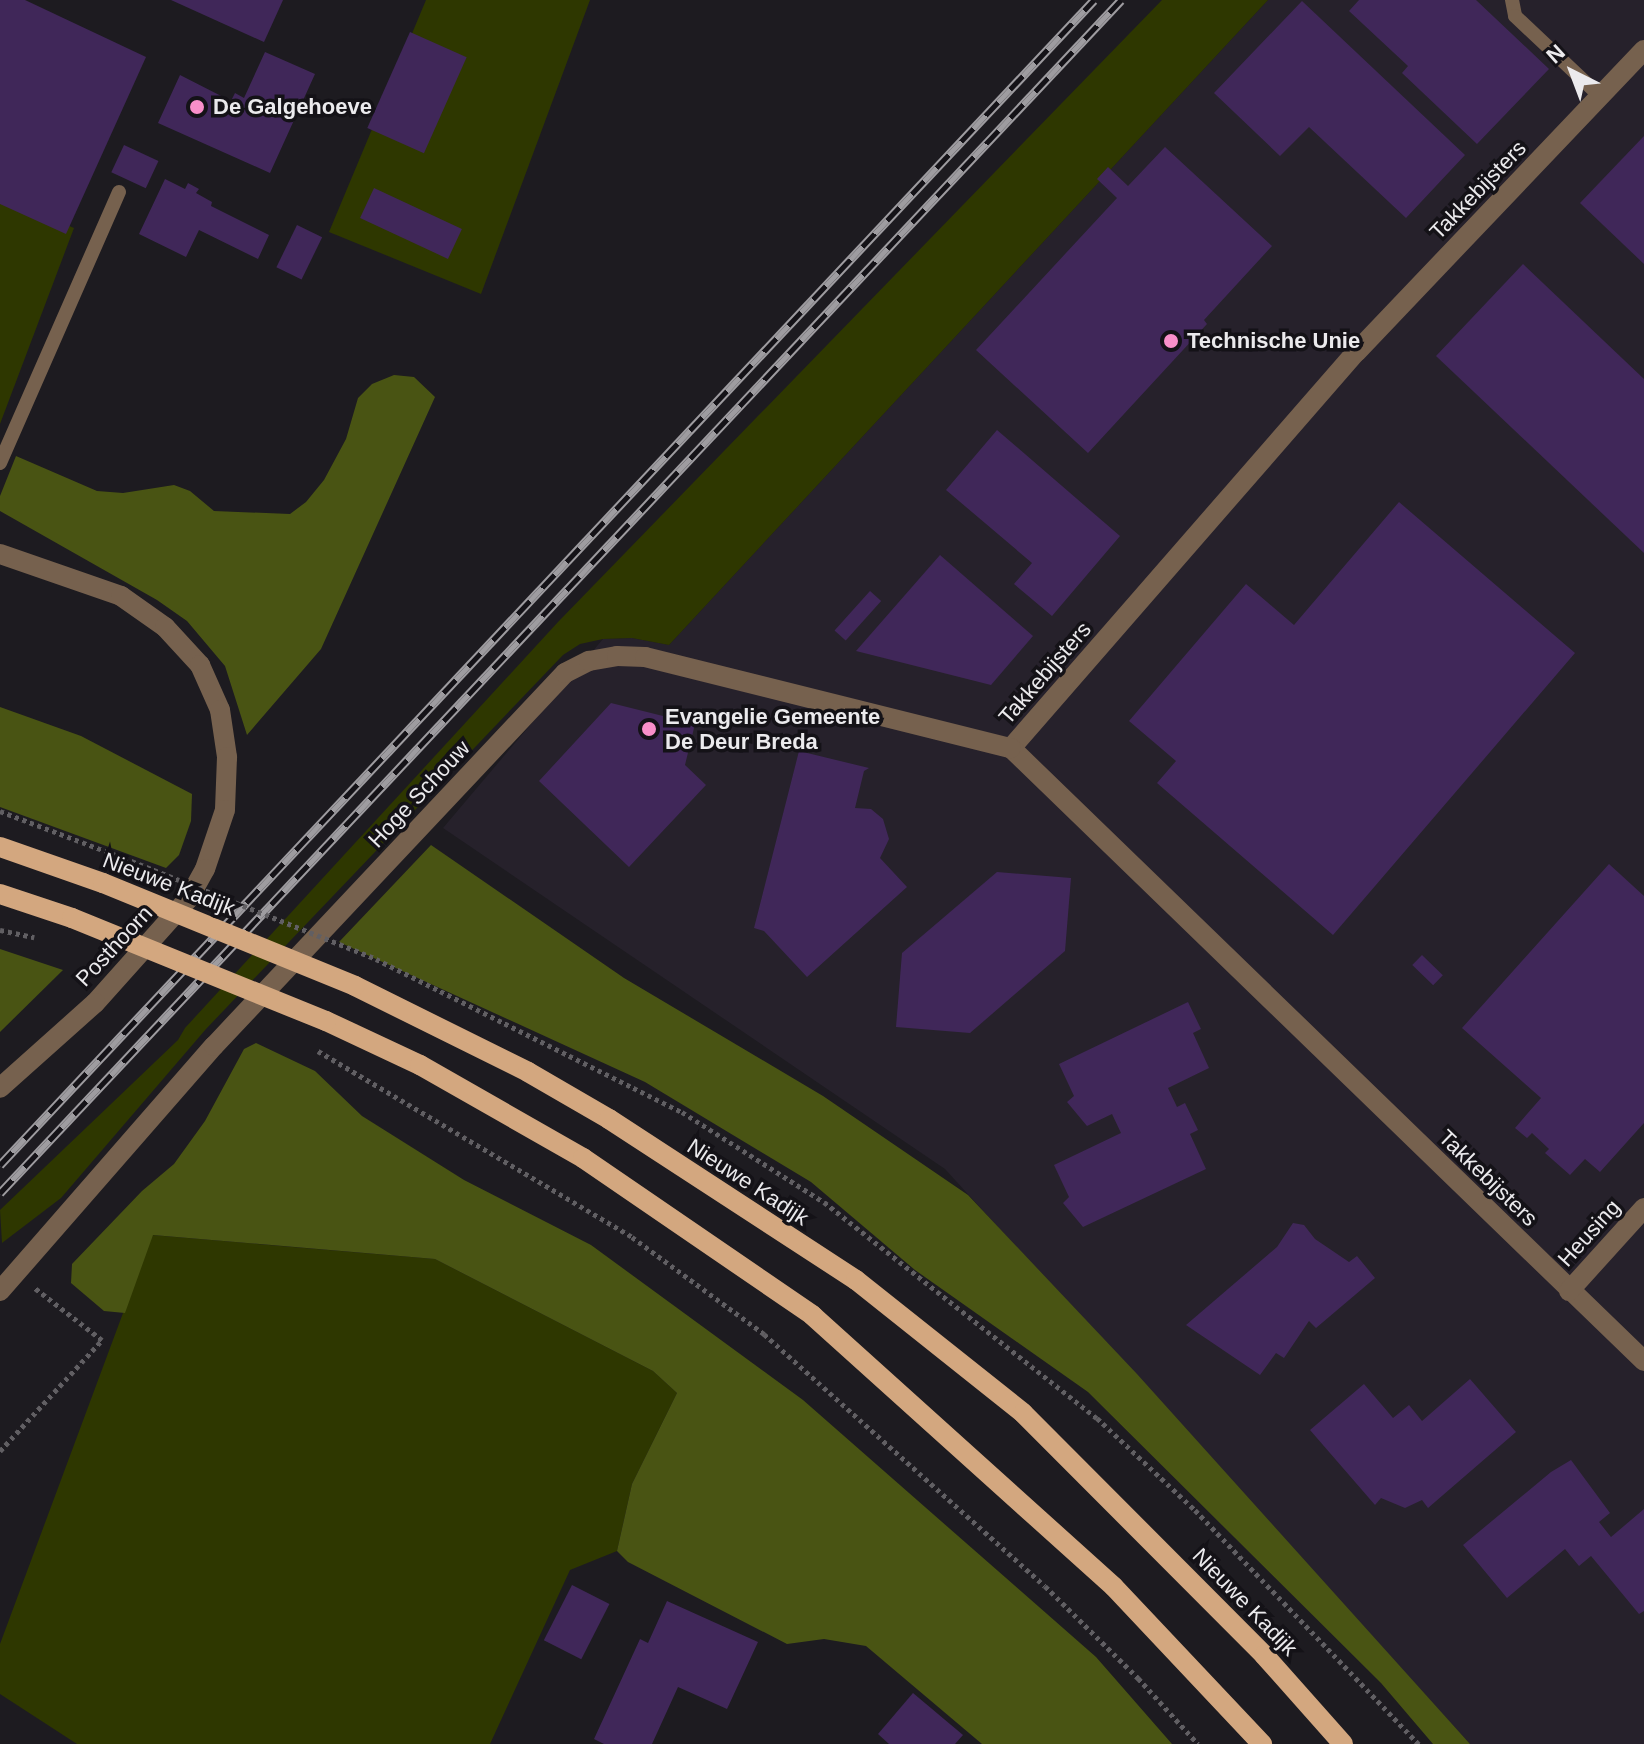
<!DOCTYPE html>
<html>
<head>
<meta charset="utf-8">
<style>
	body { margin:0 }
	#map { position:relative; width:1644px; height:1744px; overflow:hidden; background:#1d1b20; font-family:Helvetica,sans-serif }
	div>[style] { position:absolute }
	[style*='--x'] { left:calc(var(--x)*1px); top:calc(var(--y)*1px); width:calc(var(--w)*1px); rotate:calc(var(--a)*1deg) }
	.built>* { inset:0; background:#26212b }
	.green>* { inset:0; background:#2e3700 }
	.forest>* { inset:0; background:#495413 }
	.building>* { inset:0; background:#402759; transform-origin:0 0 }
	.path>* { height:5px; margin-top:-2.5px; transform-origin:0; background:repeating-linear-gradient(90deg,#615f63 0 4px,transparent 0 8px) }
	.service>* { height:14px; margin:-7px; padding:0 7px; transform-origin:7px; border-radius:7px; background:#76614e }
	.minor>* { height:20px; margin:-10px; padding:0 10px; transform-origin:10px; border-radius:10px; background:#76614e }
	.primary>* { height:20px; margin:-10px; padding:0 10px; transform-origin:10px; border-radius:10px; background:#d3a77f }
	.rail>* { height:9px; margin-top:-4.5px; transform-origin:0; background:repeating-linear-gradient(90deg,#141217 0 18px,#9e9ca0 0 36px); box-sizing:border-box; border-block:2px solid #9e9ca0 }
	.path-bridge>* { height:5px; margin-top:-2.5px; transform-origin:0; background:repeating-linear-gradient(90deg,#615f63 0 4px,transparent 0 8px) }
	.primary-bridge>* { height:20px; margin:-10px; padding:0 10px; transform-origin:10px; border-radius:10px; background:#d3a77f }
	.dots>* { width:22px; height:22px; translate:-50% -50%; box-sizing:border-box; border:4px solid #141217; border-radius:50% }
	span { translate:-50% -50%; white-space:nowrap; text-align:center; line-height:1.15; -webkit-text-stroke:7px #141217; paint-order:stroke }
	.poi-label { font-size:22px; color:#ebeaed; font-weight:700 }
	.left { translate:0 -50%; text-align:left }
	.street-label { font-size:22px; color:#ebeaed }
	.north { position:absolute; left:1532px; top:32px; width:80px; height:80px; -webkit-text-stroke:6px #141217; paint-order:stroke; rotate:318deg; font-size:22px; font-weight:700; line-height:32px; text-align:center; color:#ebeaed }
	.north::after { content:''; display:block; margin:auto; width:28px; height:36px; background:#ebeaed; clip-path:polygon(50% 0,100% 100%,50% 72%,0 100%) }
</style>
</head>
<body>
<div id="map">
	<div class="built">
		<div style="clip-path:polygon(1268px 0,1644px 0,1644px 1744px,1470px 1744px,945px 1169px,443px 828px,603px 639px,632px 638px,669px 645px)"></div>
	</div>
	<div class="green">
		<div style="clip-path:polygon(426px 0,590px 0,481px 294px,329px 232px)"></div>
		<div style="clip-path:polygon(1162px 0,1268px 0,669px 645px,632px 638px,603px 639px,580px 644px,563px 655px,206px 1029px,61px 1198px,2px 1243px,0 1210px,178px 1040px,185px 1028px,558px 622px)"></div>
		<div style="clip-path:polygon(0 197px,74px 228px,0 424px)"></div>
		<div style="clip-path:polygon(152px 1235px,435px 1259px,653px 1371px,677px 1393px,632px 1484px,617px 1551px,570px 1570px,490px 1744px,77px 1744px,0 1694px,0 1644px)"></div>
	</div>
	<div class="forest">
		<div style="clip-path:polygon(394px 375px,414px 377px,435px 397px,321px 649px,247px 735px,225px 666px,187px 621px,157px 600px,0 511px,0 496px,16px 456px,97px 491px,123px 493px,174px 485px,190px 491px,214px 511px,290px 514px,306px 502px,324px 480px,346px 439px,358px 398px,372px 384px)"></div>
		<div style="clip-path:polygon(0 707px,81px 736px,192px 794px,191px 821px,179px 855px,166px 868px,0 807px)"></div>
		<div style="clip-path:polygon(431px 845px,624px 978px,823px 1096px,968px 1195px,1137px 1374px,1470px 1744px,1433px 1744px,1381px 1683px,1088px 1392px,915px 1270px,811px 1182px,645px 1082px,339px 942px)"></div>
		<div style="clip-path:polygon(0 949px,63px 970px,0 1032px)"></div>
		<div style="clip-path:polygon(256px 1043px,315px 1071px,362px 1116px,464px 1180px,591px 1245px,803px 1400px,1096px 1657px,1172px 1744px,982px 1744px,866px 1646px,824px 1639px,787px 1644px,628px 1562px,617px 1551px,632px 1484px,677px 1393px,653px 1371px,435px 1259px,153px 1235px,125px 1313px,104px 1311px,71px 1283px,72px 1264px,142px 1191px,174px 1164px,205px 1121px,244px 1049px)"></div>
	</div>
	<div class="building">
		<div style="clip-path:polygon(0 0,25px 0,146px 57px,66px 234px,0 204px)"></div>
		<div style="clip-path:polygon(171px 0,283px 0,264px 42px)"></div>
		<div style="clip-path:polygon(1359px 0,1476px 0,1549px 69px,1477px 144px,1402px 73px,1408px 66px,1349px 11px)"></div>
		<div style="clip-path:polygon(1302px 1px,1465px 155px,1406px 218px,1309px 127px,1280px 156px,1214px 93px)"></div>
		<div style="left:410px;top:32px;width:62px;height:105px;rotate:24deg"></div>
		<div style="clip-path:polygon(265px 52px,315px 74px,270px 173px,158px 123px,180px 75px,231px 101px,235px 93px,244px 98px)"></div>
		<div style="clip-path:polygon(1644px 136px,1644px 264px,1580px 203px)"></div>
		<div style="left:124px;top:145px;width:38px;height:30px;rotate:25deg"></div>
		<div style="clip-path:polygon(1165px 147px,1272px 246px,1204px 320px,1207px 324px,1088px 453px,976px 350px,1117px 198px,1097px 179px,1108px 167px,1128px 186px)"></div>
		<div style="clip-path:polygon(165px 179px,185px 189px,188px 183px,199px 189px,196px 193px,212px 202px,211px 206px,269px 235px,258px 259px,199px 230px,186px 257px,139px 234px)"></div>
		<div style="left:374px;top:188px;width:97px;height:33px;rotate:25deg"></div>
		<div style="left:297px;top:225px;width:28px;height:47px;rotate:26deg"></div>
		<div style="clip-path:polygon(1523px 264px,1644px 379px,1644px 553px,1436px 356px)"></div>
		<div style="clip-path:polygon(997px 430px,1120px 536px,1052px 616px,1014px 584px,1032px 563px,946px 490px)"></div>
		<div style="clip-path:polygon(1399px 502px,1575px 653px,1333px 935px,1157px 783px,1176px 761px,1129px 721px,1246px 584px,1294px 625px)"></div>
		<div style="clip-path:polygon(940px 555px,1033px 636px,991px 685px,856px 651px)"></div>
		<div style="left:870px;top:591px;width:15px;height:53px;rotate:42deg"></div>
		<div style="clip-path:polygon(611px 703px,695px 724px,685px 765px,706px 785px,629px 867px,539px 781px)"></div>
		<div style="clip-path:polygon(799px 751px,869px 768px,864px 771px,855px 808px,871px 809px,883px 819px,889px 839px,880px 858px,907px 887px,807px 977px,764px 931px,754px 928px)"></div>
		<div style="clip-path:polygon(1609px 864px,1644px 896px,1644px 1123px,1600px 1172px,1585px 1159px,1570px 1175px,1545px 1153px,1549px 1149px,1532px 1133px,1527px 1138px,1515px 1128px,1541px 1098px,1462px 1028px)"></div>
		<div style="clip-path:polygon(997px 872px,1071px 878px,1065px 951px,970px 1033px,896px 1027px,902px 953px)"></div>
		<div style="left:1422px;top:955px;width:29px;height:14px;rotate:44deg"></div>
		<div style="clip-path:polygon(1188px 1002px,1201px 1029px,1193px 1033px,1209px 1068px,1168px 1088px,1177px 1107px,1185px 1103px,1198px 1130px,1190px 1134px,1206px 1169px,1083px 1227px,1063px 1203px,1069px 1197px,1054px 1165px,1121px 1133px,1112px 1114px,1087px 1126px,1067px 1102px,1074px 1096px,1059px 1064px)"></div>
		<div style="clip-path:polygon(1293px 1223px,1304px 1225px,1315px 1239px,1349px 1262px,1357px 1256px,1375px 1278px,1316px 1328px,1309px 1321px,1284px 1358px,1276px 1353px,1260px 1375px,1186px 1325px,1277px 1247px)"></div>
		<div style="clip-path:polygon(1470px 1379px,1516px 1432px,1428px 1508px,1422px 1500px,1405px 1508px,1381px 1498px,1375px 1505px,1310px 1430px,1364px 1384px,1393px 1418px,1409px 1405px,1422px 1421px)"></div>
		<div style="clip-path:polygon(1571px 1460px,1610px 1513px,1599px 1522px,1611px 1537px,1644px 1509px,1644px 1611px,1639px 1614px,1591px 1556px,1579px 1566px,1565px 1549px,1507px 1598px,1463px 1545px,1551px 1472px)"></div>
		<div style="left:572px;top:1585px;width:42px;height:62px;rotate:27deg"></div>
		<div style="clip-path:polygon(667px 1601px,758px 1642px,727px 1709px,678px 1687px,652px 1744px,604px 1744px,594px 1739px,640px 1639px,648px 1643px)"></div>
		<div style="clip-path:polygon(913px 1693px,963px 1735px,955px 1744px,889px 1744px,878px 1734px)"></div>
	</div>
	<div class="path">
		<div style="--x:0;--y:811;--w:133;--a:20.8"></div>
		<div style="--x:0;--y:930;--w:35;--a:12"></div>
		<div style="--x:376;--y:959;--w:342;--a:26.6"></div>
		<div style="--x:682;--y:1112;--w:168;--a:32.4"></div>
		<div style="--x:824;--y:1202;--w:348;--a:38.4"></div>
		<div style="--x:1097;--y:1418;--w:134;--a:43.2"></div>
		<div style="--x:1195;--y:1510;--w:324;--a:46.3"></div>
		<div style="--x:318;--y:1051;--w:365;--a:30.6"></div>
		<div style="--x:632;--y:1237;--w:164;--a:36.3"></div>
		<div style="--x:764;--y:1334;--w:377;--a:41.9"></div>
		<div style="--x:1045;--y:1586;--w:131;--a:44.7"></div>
		<div style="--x:1138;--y:1678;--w:89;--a:47.7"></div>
		<div style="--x:0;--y:1451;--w:151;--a:-47.4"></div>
		<div style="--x:102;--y:1340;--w:85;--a:-142.2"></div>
	</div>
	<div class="service">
		<div style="--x:1512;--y:0;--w:16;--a:79"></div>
		<div style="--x:1515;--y:16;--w:117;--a:43.3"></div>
		<div style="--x:0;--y:463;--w:296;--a:-66.3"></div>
	</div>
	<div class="minor">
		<div style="--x:1644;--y:50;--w:417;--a:133.6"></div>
		<div style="--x:1356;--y:352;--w:525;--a:131.06"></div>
		<div style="--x:1011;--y:748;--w:881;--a:44.08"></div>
		<div style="--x:0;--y:554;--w:128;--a:19.1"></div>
		<div style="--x:121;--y:596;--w:54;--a:35.2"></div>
		<div style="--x:165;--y:627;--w:52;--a:47.4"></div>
		<div style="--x:200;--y:665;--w:49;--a:66"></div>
		<div style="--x:220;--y:710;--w:48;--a:81.5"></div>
		<div style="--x:227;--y:757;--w:53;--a:92.2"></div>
		<div style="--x:225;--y:810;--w:62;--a:108.7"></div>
		<div style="--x:205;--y:869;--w:33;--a:119"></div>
		<div style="--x:189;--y:898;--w:141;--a:131.8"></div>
		<div style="--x:95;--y:1003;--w:127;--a:138.2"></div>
		<div style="--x:0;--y:1291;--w:325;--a:-48.9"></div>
		<div style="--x:214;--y:1046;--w:512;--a:-46.74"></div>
		<div style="--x:565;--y:673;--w:27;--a:-27"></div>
		<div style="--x:589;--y:661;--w:28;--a:-10"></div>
		<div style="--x:617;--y:656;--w:28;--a:2"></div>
		<div style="--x:645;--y:657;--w:377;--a:14"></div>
		<div style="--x:1569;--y:1291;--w:112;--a:-47.9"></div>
	</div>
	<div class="primary">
		<div style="--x:0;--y:847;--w:109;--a:19.3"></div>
		<div style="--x:0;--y:894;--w:76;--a:18.4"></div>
		<div style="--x:355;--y:986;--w:193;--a:26.4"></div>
		<div style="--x:528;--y:1072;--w:94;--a:30.1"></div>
		<div style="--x:609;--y:1119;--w:295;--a:33.1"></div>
		<div style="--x:856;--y:1280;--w:213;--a:38.5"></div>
		<div style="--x:1023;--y:1413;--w:342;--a:45.1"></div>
		<div style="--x:1264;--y:1655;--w:119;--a:48.4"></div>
		<div style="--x:326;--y:1021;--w:104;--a:25.1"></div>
		<div style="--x:420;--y:1065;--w:188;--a:29.7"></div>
		<div style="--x:583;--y:1158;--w:278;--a:34.4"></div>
		<div style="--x:812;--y:1315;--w:406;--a:42"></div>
		<div style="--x:1114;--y:1587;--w:216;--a:46.7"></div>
	</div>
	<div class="rail">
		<div style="--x:0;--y:1165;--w:1598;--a:-46.8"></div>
		<div style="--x:0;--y:1193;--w:1637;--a:-46.78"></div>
	</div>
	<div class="path-bridge">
		<div style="--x:124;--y:858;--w:271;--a:21.8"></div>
	</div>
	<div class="primary-bridge">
		<div style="--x:103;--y:883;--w:272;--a:22.2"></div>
		<div style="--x:72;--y:918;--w:274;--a:22.1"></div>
	</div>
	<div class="dots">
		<div style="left:197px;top:107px;background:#f98fca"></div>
		<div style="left:1171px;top:341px;background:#f98fca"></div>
		<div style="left:649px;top:729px;background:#f98fca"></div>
	</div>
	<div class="poi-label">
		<span class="left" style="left:213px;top:107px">De Galgehoeve</span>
		<span class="left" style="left:1187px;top:341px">Technische Unie</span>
		<span class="left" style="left:665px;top:729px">Evangelie Gemeente<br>De Deur Breda</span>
	</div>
	<div class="street-label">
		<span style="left:1478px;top:190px;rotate:-46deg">Takkebijsters</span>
		<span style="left:1045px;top:673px;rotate:-49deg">Takkebijsters</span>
		<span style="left:419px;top:794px;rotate:-47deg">Hoge Schouw</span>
		<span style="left:169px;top:884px;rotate:21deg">Nieuwe Kadijk</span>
		<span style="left:114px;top:946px;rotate:-47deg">Posthoorn</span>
		<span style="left:1488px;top:1178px;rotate:44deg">Takkebijsters</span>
		<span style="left:748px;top:1182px;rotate:33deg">Nieuwe Kadijk</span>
		<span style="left:1589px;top:1233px;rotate:-48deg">Heusing</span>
		<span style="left:1245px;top:1602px;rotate:46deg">Nieuwe Kadijk</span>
	</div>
	<div class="north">N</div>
</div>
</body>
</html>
